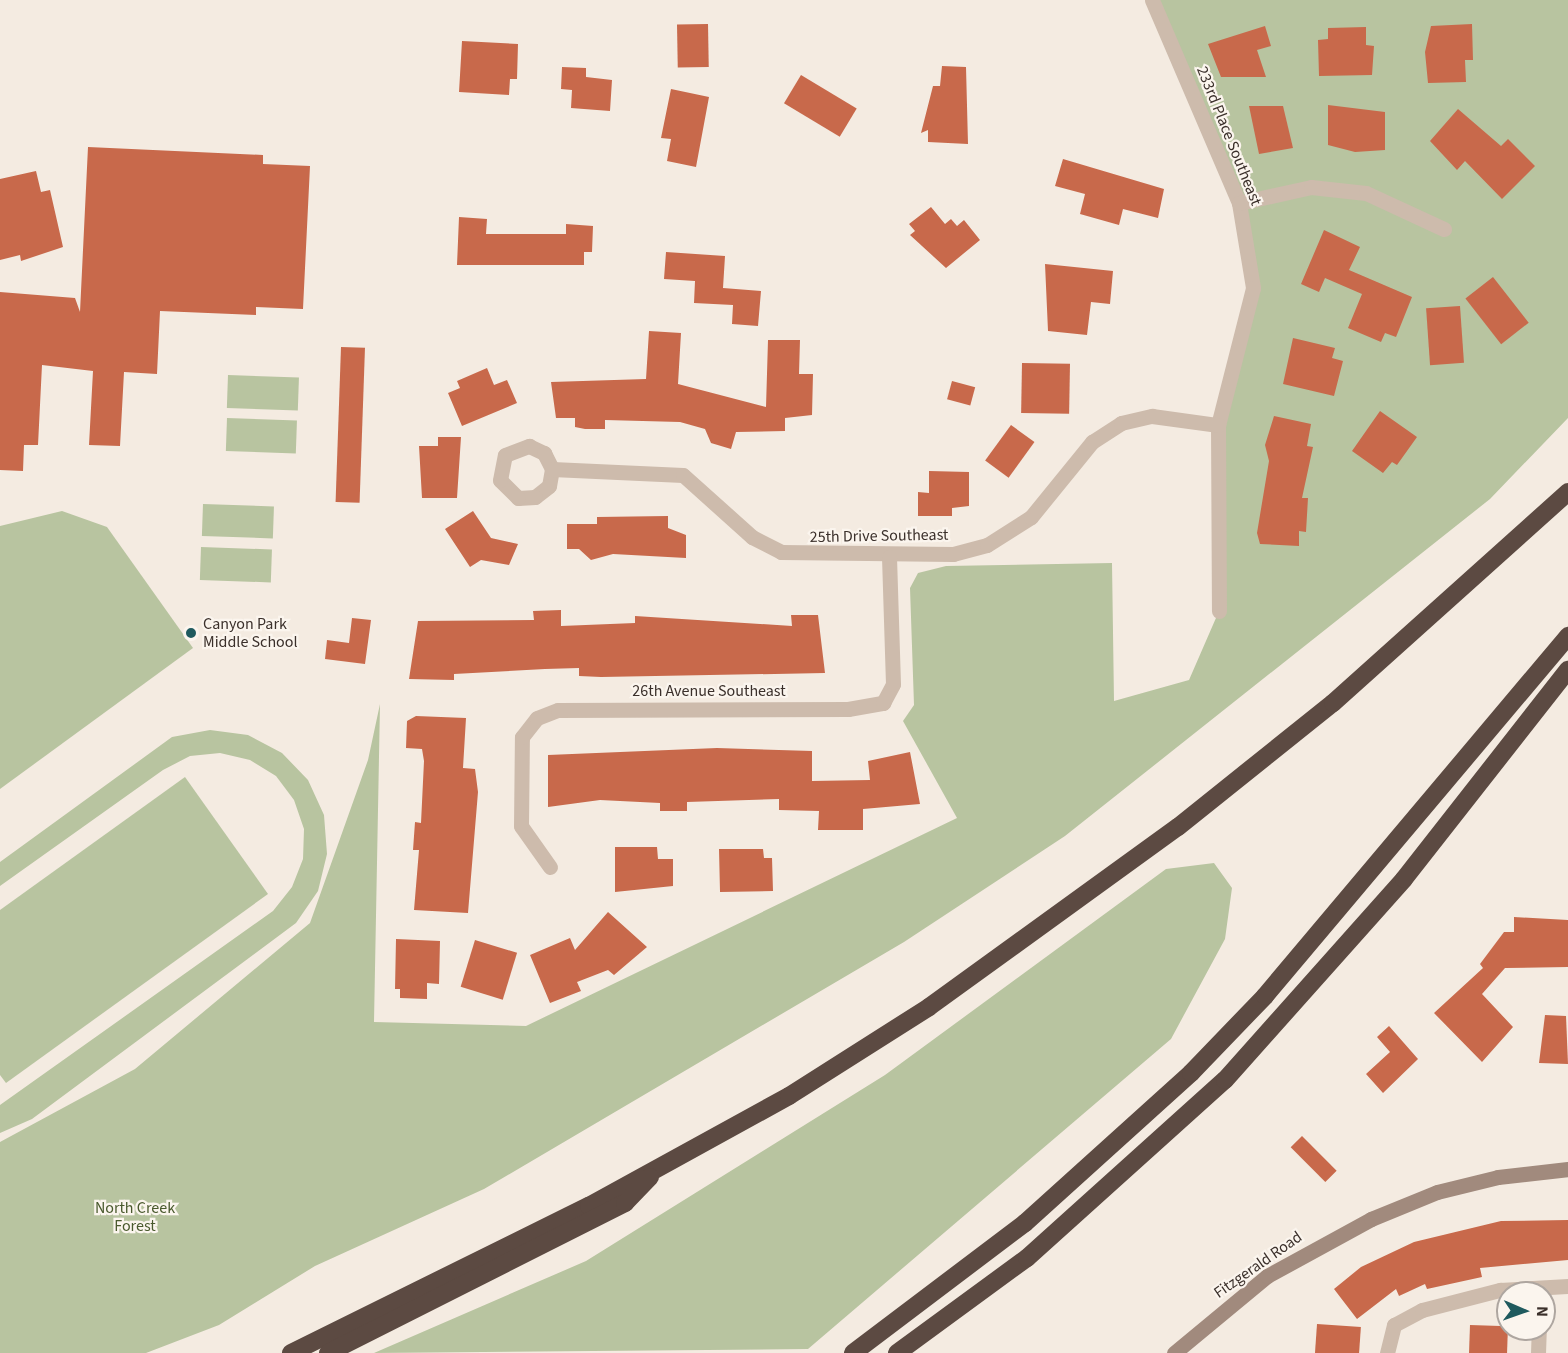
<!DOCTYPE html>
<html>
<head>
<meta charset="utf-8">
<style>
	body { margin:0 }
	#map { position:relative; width:1568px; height:1353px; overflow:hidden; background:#f4ebe1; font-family:"Source Sans 3",sans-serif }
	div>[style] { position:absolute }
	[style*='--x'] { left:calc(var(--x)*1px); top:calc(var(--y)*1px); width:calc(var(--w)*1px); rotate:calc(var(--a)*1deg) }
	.green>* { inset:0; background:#b8c4a0; transform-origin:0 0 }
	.building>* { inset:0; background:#c8694b; transform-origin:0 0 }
	.street>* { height:15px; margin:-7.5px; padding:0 7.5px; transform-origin:7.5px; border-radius:7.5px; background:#cdbbac }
	.secondary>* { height:15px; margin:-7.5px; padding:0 7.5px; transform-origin:7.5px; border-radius:7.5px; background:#a18a7d }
	.highway>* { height:18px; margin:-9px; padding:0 9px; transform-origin:9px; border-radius:9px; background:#5c4a42 }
	.dots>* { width:16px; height:16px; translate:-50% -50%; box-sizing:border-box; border:3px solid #fbf5ee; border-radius:50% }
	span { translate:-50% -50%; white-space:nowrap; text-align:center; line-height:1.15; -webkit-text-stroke:4.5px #fbf5ee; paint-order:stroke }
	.street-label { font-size:16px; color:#3b302b }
	.poi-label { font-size:16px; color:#3b302b }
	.left { translate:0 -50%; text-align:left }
	.park-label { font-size:16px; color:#4a5a2e }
	.north { position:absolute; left:1496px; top:1281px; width:60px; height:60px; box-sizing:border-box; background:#fbf5ee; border:2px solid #aea6a0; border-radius:50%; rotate:92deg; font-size:16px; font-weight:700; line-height:24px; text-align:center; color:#3b302b }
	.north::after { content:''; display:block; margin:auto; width:21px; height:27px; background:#1f5a5e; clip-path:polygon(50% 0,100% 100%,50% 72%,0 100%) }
</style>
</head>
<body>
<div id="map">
	<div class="green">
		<div style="clip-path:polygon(1152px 0,1568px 0,1568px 418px,1490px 499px,1065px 836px,904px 942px,484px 1189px,315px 1266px,219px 1325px,146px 1353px,0 1353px,0 1142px,135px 1069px,310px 923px,368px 760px,380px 704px,374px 1022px,526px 1026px,957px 818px,903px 721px,914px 705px,910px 588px,918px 573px,946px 566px,1112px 563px,1114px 701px,1189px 680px,1219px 611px,1218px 425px,1253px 288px,1247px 229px)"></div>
		<div style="left:228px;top:375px;width:71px;height:33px;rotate:2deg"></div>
		<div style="left:227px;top:418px;width:70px;height:33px;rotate:2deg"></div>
		<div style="left:203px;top:504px;width:71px;height:32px;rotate:2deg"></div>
		<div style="clip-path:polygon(62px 511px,107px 527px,193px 648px,0 789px,0 526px)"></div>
		<div style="left:201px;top:547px;width:71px;height:33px;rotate:2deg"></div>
		<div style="clip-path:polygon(210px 730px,248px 735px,282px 753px,308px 780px,324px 815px,327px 854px,318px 891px,296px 923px,32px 1119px,0 1133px,0 1105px,273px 911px,292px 887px,303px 859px,304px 829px,294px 800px,276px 776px,250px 760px,220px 753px,190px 756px,163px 770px,0 886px,0 862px,172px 737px)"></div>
		<div style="clip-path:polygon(185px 777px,268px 894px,6px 1083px,0 1075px,0 910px)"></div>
		<div style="clip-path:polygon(1214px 863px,1232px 888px,1225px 939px,1171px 1039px,808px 1349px,374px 1353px,586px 1261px,885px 1075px,1166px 869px)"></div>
	</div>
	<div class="building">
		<div style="left:708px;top:24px;width:43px;height:31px;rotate:89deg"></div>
		<div style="clip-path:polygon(1472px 24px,1473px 60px,1465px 60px,1466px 82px,1428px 83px,1425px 52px,1431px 26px)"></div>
		<div style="clip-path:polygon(1265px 26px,1271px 46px,1257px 50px,1266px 77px,1221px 77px,1208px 44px)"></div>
		<div style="clip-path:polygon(1366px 27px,1366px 45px,1374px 46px,1372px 75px,1319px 76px,1318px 40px,1328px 39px,1328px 28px)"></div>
		<div style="clip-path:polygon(462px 41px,518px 44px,517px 79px,510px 79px,509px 95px,459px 92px)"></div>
		<div style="clip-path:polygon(942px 66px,966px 67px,968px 144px,928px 142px,928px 130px,921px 133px,933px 86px,940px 86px)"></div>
		<div style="clip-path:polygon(562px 67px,586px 68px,586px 77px,612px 80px,610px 111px,571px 108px,572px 90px,561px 89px)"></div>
		<div style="left:801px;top:75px;width:65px;height:33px;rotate:31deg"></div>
		<div style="clip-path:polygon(671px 89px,709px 97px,696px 167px,667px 161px,671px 139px,661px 138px)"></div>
		<div style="clip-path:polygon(1328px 105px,1385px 112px,1385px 150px,1355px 152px,1328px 145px)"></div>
		<div style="clip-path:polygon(1249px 106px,1283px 106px,1293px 148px,1259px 154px)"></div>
		<div style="clip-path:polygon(1458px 109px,1501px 146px,1508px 139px,1535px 166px,1502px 199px,1465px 161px,1457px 170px,1430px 141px)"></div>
		<div style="clip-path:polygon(88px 147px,263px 155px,263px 164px,310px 166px,303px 309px,256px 307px,256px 315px,160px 311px,157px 374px,124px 372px,120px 446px,89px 445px,93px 371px,42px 365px,38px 445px,24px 445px,23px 471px,0 470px,0 292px,75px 298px,80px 312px)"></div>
		<div style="clip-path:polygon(1063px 159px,1164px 189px,1158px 218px,1123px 209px,1119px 225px,1080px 214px,1085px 194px,1055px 186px)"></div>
		<div style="clip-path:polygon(36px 171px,41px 192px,50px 190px,63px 247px,21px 261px,20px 255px,0 260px,0 179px)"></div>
		<div style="clip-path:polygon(931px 207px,945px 224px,951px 219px,957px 226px,964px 220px,980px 240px,946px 268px,910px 235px,915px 231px,909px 224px)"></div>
		<div style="clip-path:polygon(459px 217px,487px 219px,486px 234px,566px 234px,566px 224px,593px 226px,592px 252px,584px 252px,584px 265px,457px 265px)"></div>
		<div style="clip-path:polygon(1324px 230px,1360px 247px,1349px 270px,1412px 297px,1396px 337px,1385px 333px,1381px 342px,1348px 328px,1362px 294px,1325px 278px,1319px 292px,1301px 284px)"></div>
		<div style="clip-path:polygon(666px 252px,725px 256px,723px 288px,761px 291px,758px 326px,732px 324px,733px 305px,694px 303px,695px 281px,664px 279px)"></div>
		<div style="clip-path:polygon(1045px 264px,1113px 271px,1110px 304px,1091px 302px,1087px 335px,1048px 331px)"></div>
		<div style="left:1493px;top:277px;width:58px;height:35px;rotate:52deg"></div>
		<div style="left:1460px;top:306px;width:57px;height:34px;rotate:86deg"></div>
		<div style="clip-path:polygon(649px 331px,681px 333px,678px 384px,766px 407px,768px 340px,800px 340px,799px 374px,813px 374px,812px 415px,785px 418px,785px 431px,736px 432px,731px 449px,711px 443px,705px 429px,680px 422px,605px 420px,605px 429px,585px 429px,575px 427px,575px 418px,556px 418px,551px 382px,646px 379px)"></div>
		<div style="clip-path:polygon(1293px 338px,1335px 348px,1332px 358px,1343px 361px,1334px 396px,1283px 384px)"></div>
		<div style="left:341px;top:347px;width:24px;height:155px;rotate:2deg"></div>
		<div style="left:1022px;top:363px;width:48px;height:50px;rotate:1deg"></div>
		<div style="clip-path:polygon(487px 368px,494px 385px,507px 380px,517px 403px,462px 426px,448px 393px,460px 388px,457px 381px)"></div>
		<div style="left:952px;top:381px;width:24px;height:19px;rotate:15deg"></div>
		<div style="clip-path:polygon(1380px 411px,1417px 437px,1397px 465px,1392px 462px,1383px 473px,1352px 451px)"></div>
		<div style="clip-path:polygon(1274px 416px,1311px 424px,1307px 446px,1313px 447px,1302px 498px,1308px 498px,1306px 532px,1299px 531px,1299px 546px,1260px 544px,1257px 533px,1269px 461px,1265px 445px)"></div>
		<div style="left:1011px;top:425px;width:29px;height:44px;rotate:36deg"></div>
		<div style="clip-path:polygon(438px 437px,461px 437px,457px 498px,422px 498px,419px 446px,438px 446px)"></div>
		<div style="clip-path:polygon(929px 471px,969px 472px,969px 506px,952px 508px,952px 516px,918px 516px,918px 492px,929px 493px)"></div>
		<div style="clip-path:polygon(473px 511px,491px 538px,518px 544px,509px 565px,481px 560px,470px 567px,445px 529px)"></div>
		<div style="clip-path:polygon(668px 516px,668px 528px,686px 535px,686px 558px,613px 554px,591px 560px,579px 549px,567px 549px,567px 524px,597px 524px,597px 517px)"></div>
		<div style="clip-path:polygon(561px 610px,561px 626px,635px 623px,635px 616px,792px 626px,791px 615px,818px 615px,825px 673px,601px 677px,579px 676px,579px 668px,545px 669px,454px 674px,454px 680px,409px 679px,418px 621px,534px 620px,533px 611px)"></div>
		<div style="clip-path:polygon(352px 618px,371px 620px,365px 664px,325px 659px,327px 640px,349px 643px)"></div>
		<div style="clip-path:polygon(416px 716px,466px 718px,463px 768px,475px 769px,478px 792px,468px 913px,414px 910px,419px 850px,413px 850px,415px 822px,421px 823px,424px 761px,422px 749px,406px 748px,407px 721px)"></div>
		<div style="clip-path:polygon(717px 748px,812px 751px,812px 781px,870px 780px,868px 761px,910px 752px,920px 804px,863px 809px,863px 830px,818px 830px,819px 811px,779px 810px,779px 799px,687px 802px,687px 811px,660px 811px,660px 803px,600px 800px,548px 807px,548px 755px)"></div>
		<div style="clip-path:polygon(615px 847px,657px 847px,658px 859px,673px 859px,673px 886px,615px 892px)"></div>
		<div style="clip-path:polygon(719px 849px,763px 849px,764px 858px,772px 858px,773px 891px,720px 892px)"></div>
		<div style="clip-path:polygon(608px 912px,647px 947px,614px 975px,608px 970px,577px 982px,581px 991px,550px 1003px,530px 955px,570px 938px,575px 950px)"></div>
		<div style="clip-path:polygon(1514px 917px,1568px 920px,1568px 967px,1505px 968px,1482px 994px,1513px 1027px,1482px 1062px,1434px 1013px,1483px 968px,1480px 964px,1504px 932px,1514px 932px)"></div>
		<div style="clip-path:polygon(396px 939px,440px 941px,439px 984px,427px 983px,427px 999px,400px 998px,400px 989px,395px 989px)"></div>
		<div style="left:475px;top:940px;width:44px;height:49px;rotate:17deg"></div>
		<div style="clip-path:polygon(1545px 1015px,1566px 1016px,1568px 1064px,1539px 1063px)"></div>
		<div style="clip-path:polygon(1389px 1026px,1418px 1059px,1383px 1093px,1366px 1074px,1390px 1052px,1377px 1037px)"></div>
		<div style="left:1302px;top:1136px;width:49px;height:16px;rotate:45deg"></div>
		<div style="clip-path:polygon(1568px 1220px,1568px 1260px,1480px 1268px,1482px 1277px,1427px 1289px,1425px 1284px,1399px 1296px,1396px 1289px,1357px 1319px,1334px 1289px,1361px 1267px,1414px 1242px,1501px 1221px)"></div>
		<div style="left:1317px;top:1324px;width:44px;height:29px;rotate:4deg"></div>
		<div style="left:1470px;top:1325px;width:38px;height:28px;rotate:2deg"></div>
	</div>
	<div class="street">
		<div style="--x:1152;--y:0;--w:221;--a:66.8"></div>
		<div style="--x:1239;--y:203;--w:86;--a:80.6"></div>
		<div style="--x:1253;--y:288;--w:141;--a:104.3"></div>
		<div style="--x:1218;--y:425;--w:186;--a:89.7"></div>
		<div style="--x:1239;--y:203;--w:74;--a:-12.5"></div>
		<div style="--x:1311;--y:187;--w:55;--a:6.2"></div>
		<div style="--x:1366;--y:193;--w:86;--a:24.8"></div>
		<div style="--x:552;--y:469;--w:17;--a:100"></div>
		<div style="--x:549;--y:486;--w:18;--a:142"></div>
		<div style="--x:535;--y:497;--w:17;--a:177"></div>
		<div style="--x:518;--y:498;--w:25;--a:-135"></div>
		<div style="--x:500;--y:480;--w:25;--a:-79"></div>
		<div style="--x:505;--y:455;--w:26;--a:-21"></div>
		<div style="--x:529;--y:446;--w:17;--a:25"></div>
		<div style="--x:544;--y:453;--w:18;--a:63"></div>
		<div style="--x:552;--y:469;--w:131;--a:2.6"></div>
		<div style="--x:683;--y:475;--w:93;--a:41.9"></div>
		<div style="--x:752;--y:537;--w:33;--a:27"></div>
		<div style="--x:781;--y:552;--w:172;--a:0.7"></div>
		<div style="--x:953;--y:554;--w:35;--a:-15"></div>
		<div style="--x:987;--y:545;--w:52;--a:-32.5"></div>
		<div style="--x:1031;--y:517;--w:97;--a:-50.9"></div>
		<div style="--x:1092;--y:442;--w:35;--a:-33"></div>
		<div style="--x:1121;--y:423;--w:32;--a:-13"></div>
		<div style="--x:1152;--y:416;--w:67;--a:7.8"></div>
		<div style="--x:550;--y:867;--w:50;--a:-125.3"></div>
		<div style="--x:521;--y:826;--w:89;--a:-89.4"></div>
		<div style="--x:522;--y:737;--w:24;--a:-52"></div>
		<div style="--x:537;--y:718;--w:22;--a:-21"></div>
		<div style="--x:558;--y:710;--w:290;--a:-0.2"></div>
		<div style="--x:848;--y:709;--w:36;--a:-10"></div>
		<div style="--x:883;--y:703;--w:21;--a:-62"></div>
		<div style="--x:893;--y:684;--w:127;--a:-91.8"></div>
		<div style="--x:1387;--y:1353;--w:29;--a:-76"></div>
		<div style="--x:1394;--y:1325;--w:32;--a:-28"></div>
		<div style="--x:1422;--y:1310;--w:81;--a:-14.4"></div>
		<div style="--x:1500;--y:1290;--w:68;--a:-3.4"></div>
		<div style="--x:1538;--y:1353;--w:24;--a:-88"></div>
	</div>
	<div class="secondary">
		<div style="--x:1174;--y:1353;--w:121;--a:-39.6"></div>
		<div style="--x:1267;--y:1276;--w:119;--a:-28.7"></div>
		<div style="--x:1371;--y:1219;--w:71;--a:-22.2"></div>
		<div style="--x:1437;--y:1192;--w:63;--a:-13.8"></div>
		<div style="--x:1498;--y:1177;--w:70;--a:-6.5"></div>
	</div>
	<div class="highway">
		<div style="--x:291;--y:1353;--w:332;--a:-26.3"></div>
		<div style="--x:589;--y:1206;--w:228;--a:-28.8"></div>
		<div style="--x:789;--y:1096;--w:166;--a:-32.4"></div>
		<div style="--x:929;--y:1007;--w:307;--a:-35.9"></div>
		<div style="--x:1178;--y:827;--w:198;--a:-38.7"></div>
		<div style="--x:1333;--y:703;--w:316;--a:-41.9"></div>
		<div style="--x:328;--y:1353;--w:333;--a:-26.8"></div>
		<div style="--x:625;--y:1203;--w:36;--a:-46"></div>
		<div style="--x:853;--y:1353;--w:216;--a:-37.1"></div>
		<div style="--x:1025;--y:1223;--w:224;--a:-42.1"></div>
		<div style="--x:1191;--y:1073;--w:107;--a:-46.1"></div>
		<div style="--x:1265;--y:996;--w:471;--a:-49.9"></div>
		<div style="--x:897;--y:1353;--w:161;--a:-36.2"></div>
		<div style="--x:1027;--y:1258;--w:266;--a:-42"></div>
		<div style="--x:1225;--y:1080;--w:269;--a:-48.3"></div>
		<div style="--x:1404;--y:879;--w:266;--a:-51.9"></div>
	</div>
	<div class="dots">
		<div style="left:191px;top:633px;background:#1f5a5e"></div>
	</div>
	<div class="street-label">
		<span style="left:1229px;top:136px;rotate:68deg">233rd Place Southeast</span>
		<span style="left:879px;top:536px;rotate:-1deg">25th Drive Southeast</span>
		<span style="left:709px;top:691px">26th Avenue Southeast</span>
		<span style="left:1258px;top:1265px;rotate:-35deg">Fitzgerald Road</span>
	</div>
	<div class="poi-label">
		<span class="left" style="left:203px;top:633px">Canyon Park<br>Middle School</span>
	</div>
	<div class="park-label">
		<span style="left:135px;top:1217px">North Creek<br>Forest</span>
	</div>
	<div class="north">N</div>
</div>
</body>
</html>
